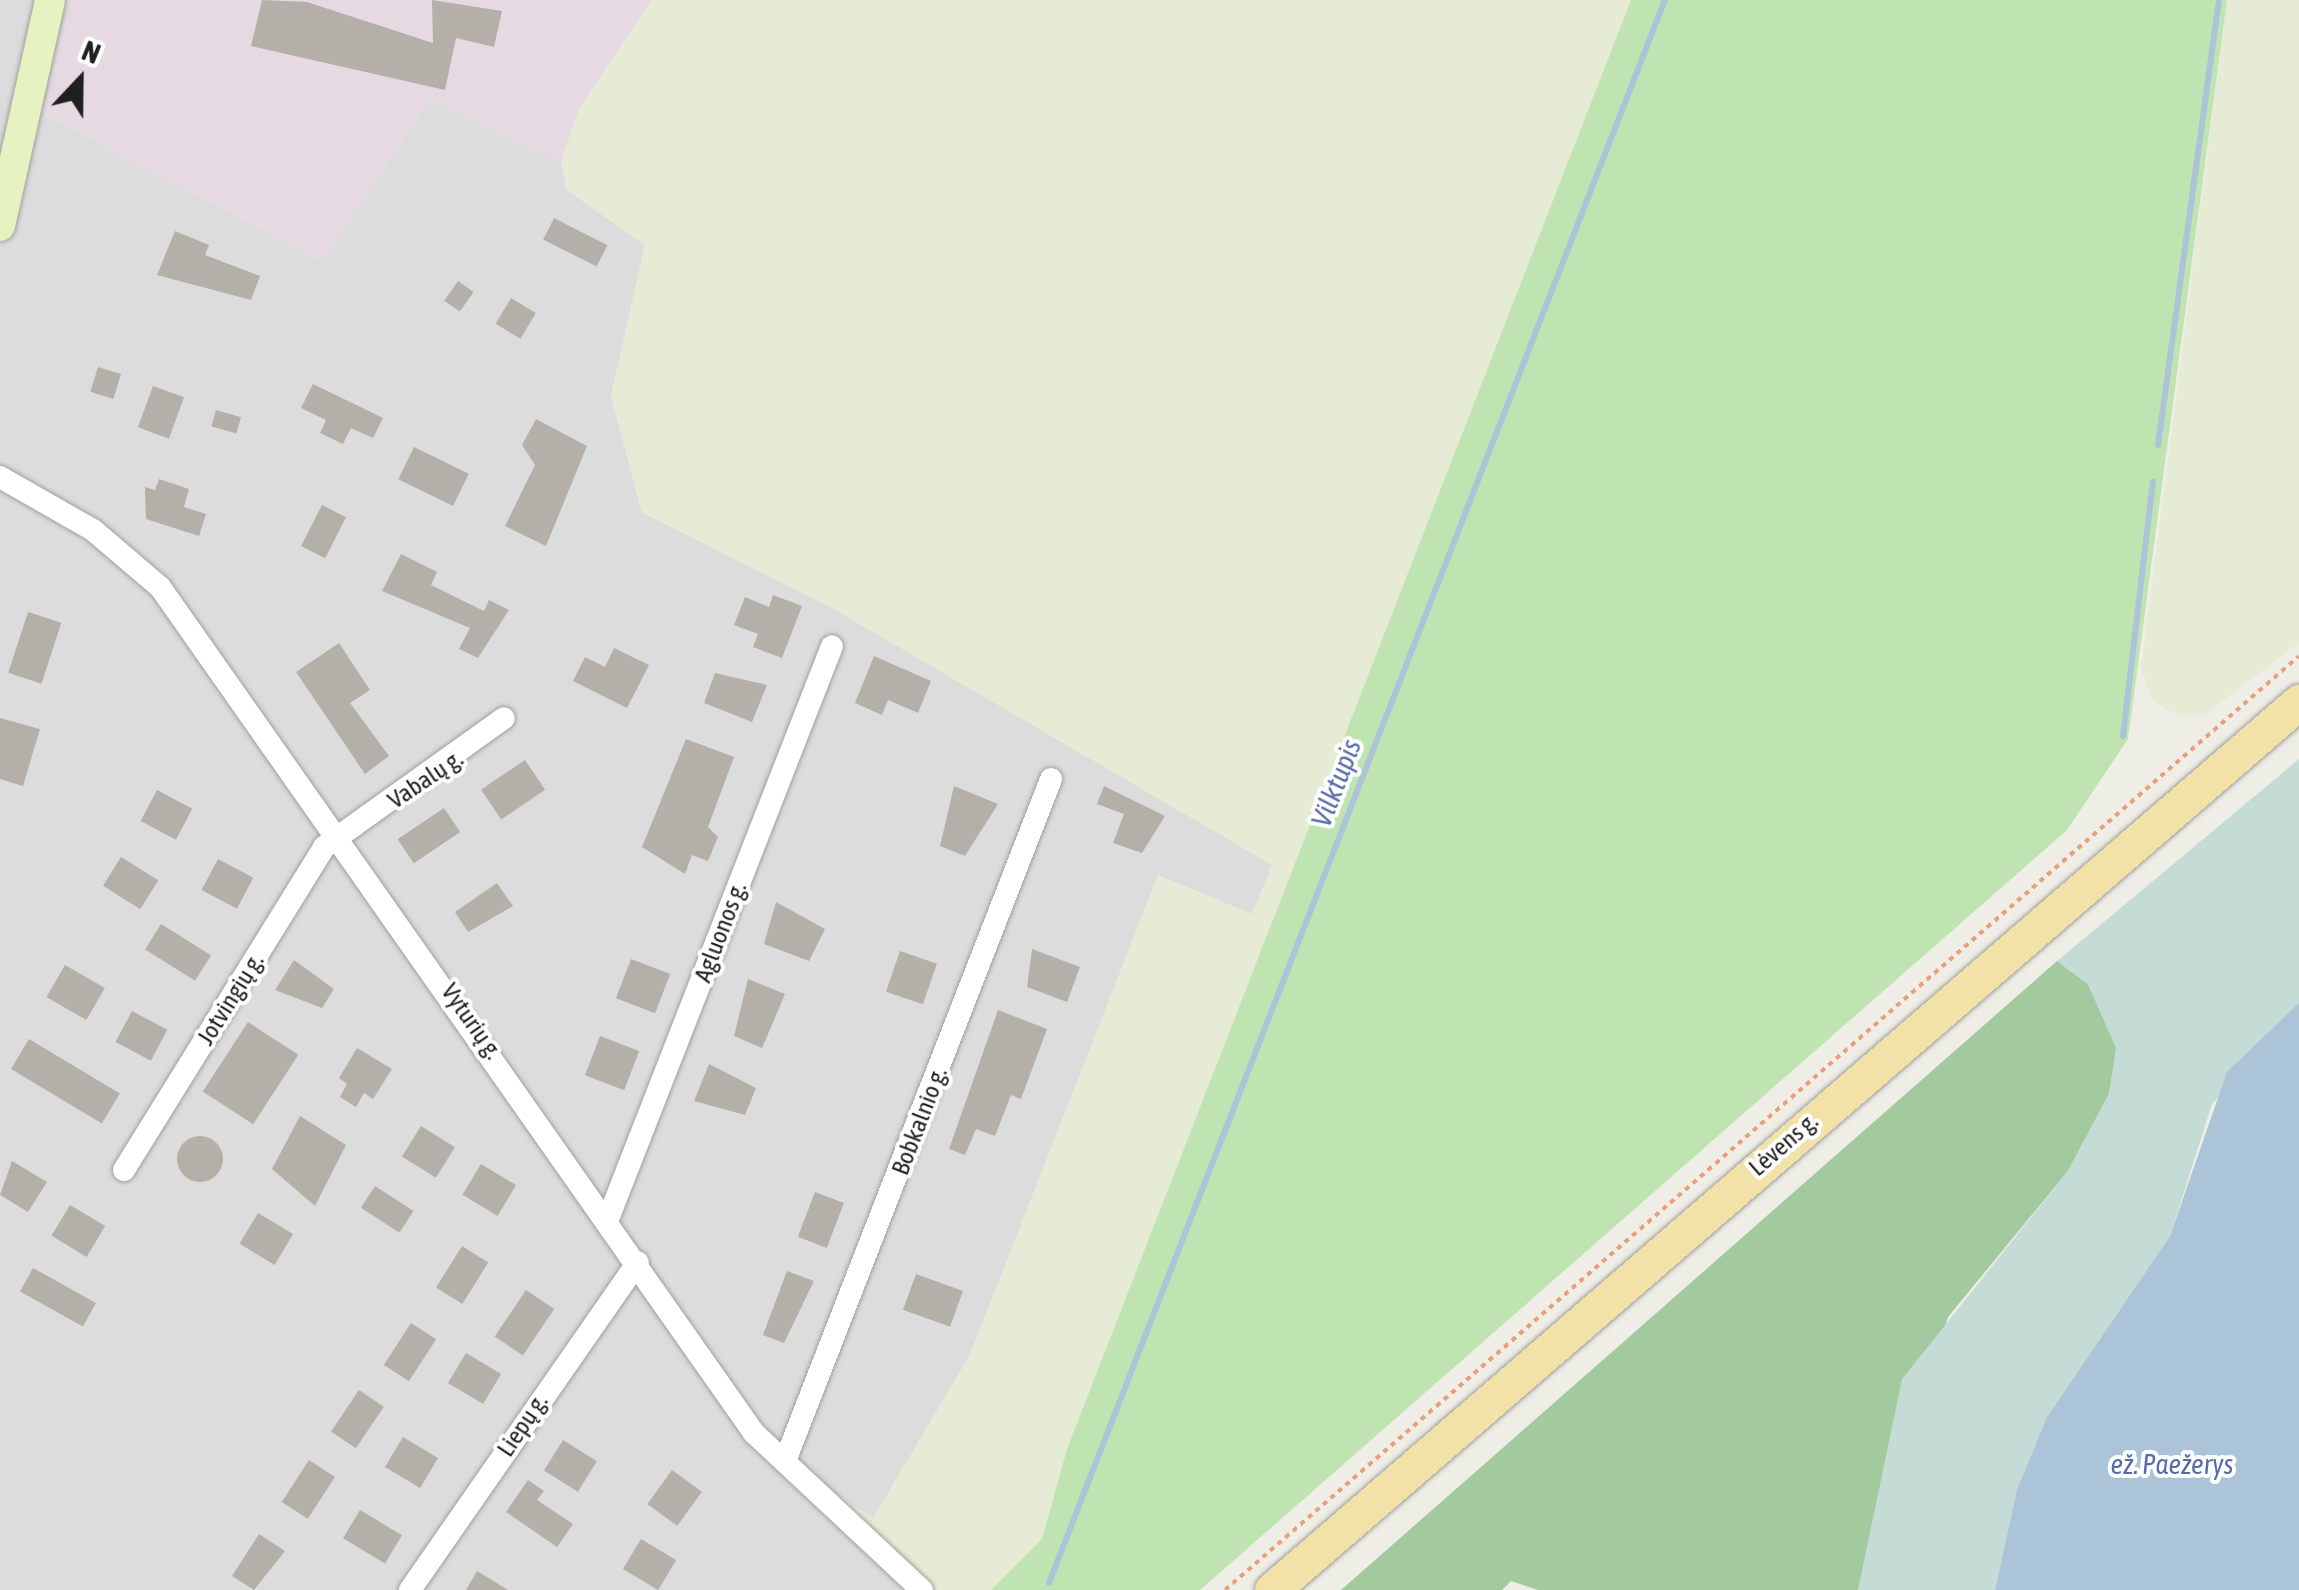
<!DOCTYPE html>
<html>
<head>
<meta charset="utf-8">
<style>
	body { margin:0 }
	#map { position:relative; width:2299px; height:1590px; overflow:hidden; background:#efeee6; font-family:"Asap Condensed",sans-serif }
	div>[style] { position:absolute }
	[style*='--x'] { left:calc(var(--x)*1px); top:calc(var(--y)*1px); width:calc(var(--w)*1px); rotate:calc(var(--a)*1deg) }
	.residential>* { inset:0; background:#dddcdc }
	.industrial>* { inset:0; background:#e7d9e1 }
	.farmland>* { inset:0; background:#e5ebd4 }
	.grass>* { inset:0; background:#c0e3b2 }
	.forest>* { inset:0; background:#a3ca9f }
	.wetland>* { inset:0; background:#c5dbd5 }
	.water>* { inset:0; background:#abc4d8 }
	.stream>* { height:6px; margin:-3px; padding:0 3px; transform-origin:3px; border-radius:3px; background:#abc4d8 }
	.building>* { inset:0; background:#b4b0a9; transform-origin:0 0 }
	.round { border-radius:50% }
	.path>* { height:4px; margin-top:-2px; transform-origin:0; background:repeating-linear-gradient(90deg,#eb9e7b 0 5px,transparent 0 10px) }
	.roads { filter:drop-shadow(0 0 2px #a0a0a0) drop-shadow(0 0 2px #a0a0a0) }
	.street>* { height:22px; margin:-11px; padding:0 11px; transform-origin:11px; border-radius:11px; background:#fff }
	.secondary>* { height:30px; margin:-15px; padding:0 15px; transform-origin:15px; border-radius:15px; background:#e6f3c0 }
	.primary>* { height:35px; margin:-17.5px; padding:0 17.5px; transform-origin:17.5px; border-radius:17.5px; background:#f2e2a8 }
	span { translate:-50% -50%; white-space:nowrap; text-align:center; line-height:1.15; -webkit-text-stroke:8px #fff; paint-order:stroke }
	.street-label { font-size:25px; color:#1f1f1f }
	.water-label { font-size:28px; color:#556ca5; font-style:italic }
	.north { position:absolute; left:30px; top:30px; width:100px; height:100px; -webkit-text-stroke:8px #fff; paint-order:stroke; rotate:22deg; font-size:28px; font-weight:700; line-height:40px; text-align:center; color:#1f1f1f }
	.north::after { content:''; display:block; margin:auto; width:35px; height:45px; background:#1f1f1f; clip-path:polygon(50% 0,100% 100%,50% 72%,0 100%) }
</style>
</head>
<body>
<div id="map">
	<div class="residential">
		<div style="clip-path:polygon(0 0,71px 0,44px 114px,322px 260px,431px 99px,561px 162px,567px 190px,645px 245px,611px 396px,642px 512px,834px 609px,1273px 865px,1252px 914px,1158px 876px,970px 1355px,873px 1519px,793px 1466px,922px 1590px,0 1590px)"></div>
	</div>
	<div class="industrial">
		<div style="clip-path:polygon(71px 0,652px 0,580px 107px,561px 162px,431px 99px,323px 260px,44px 114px)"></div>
	</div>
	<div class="farmland">
		<div style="clip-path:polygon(652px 0,1631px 0,1067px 1449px,1042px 1539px,991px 1590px,922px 1590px,785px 1461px,873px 1518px,970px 1355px,1158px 875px,1252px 914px,1272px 865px,834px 609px,642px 512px,611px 396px,645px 245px,567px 190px,561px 162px,580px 107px)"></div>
		<div style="clip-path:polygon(2227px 0,2299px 0,2299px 643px,2204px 715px,2180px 717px,2153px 701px,2141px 669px)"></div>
	</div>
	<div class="grass">
		<div style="clip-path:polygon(1631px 0,2227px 0,2128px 739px,2067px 830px,1200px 1590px,991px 1590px,1042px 1539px,1067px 1449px)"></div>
	</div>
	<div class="forest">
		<div style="clip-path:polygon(2057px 961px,2088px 984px,2117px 1048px,2109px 1094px,2068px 1171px,1948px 1317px,1858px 1590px,1538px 1590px,1511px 1581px,1502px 1590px,1341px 1590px)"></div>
	</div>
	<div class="wetland">
		<div style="clip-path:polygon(2299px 759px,2299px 1003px,2212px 1104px,2170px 1236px,2047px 1417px,2017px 1489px,1995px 1590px,1858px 1590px,1902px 1379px,2068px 1171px,2109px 1094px,2116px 1048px,2088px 984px,2057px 961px)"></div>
	</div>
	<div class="water">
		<div style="clip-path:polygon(2299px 1003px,2299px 1590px,1995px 1590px,2017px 1489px,2047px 1417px,2170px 1236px,2227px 1072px)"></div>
	</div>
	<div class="stream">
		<div style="--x:2158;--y:445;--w:449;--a:-82.2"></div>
		<div style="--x:2123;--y:736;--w:256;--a:-83.3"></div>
		<div style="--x:1049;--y:1583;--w:1699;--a:-68.74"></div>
	</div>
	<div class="building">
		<div style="clip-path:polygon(262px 0,307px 2px,433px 43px,432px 0,502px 11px,494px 47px,456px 38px,445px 90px,251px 46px)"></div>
		<div style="left:554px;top:218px;width:60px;height:24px;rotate:27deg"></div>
		<div style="clip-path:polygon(175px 231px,209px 245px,205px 255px,260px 276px,251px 300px,157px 275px)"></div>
		<div style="left:458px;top:281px;width:19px;height:24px;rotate:35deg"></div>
		<div style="left:511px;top:298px;width:29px;height:30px;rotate:31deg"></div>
		<div style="left:98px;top:367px;width:24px;height:26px;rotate:17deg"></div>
		<div style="clip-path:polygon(313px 384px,383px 418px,373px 438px,351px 428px,343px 444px,320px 433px,326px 420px,301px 408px)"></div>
		<div style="left:153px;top:386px;width:33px;height:44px;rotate:20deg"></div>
		<div style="left:216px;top:410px;width:26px;height:17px;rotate:16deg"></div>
		<div style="clip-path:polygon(536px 419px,587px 446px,546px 546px,505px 526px,535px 465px,522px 445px)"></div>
		<div style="left:414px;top:447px;width:61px;height:36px;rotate:26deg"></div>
		<div style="clip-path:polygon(159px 479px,189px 489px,184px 507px,206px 514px,199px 536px,146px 519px,145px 487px,155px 490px)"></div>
		<div style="left:322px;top:505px;width:27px;height:46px;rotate:27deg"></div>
		<div style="clip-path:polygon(401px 554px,437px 572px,431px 585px,484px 611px,489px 600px,509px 610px,478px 658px,459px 649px,470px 628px,382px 591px)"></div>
		<div style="clip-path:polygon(773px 595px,802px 606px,782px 658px,753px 647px,758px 634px,734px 625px,745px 597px,769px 607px)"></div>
		<div style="left:28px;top:612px;width:35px;height:64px;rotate:18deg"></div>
		<div style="clip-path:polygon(339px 643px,370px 690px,350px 703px,389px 756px,365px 774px,296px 672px)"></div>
		<div style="clip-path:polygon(614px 648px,649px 665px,627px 708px,573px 681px,585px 657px,605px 667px)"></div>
		<div style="clip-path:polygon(874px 656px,931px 681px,918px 713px,888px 700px,882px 715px,855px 703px)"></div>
		<div style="clip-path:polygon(715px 673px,767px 685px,752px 722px,704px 703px)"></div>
		<div style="clip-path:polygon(0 718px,40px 729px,23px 786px,0 779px)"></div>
		<div style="clip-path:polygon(686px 739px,734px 757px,708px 827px,718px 837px,708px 861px,692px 855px,685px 874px,642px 847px)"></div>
		<div style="left:525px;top:760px;width:36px;height:53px;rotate:56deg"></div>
		<div style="clip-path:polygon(954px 786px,998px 804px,965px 856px,940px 846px)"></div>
		<div style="clip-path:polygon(1104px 786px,1165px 816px,1142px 853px,1113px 843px,1124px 814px,1097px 804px)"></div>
		<div style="left:157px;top:790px;width:40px;height:35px;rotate:28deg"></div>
		<div style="left:444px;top:808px;width:29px;height:56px;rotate:56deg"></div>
		<div style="left:121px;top:857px;width:44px;height:34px;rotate:32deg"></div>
		<div style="left:218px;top:859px;width:40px;height:35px;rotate:28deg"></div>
		<div style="clip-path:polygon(497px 883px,513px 906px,468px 932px,455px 912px)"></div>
		<div style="clip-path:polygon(776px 902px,825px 929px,809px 961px,764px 944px)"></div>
		<div style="left:161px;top:924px;width:59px;height:30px;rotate:32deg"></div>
		<div style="clip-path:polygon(1032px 949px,1080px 967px,1067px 1002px,1027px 987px)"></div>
		<div style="left:900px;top:951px;width:39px;height:43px;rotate:19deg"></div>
		<div style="left:631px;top:959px;width:42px;height:42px;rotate:21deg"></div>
		<div style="clip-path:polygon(294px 960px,334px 989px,322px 1008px,275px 990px)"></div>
		<div style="left:65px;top:965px;width:46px;height:37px;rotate:30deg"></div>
		<div style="clip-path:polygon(748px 979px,785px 994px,762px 1048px,734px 1036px)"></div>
		<div style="clip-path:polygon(998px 1010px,1047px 1029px,1021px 1099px,1011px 1095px,995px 1136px,976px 1129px,965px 1155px,949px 1149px)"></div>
		<div style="left:132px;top:1011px;width:40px;height:35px;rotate:28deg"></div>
		<div style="left:248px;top:1022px;width:60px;height:83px;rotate:33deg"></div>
		<div style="left:600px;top:1036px;width:42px;height:42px;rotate:21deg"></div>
		<div style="left:29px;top:1039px;width:106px;height:35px;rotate:31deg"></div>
		<div style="clip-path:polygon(357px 1048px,392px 1069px,373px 1099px,364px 1093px,356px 1107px,340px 1097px,347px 1084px,339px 1078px)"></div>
		<div style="clip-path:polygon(709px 1064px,756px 1088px,745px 1115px,694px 1101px)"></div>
		<div style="clip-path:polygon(300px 1116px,346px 1145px,315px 1206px,272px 1169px)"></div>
		<div style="left:421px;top:1126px;width:40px;height:36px;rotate:32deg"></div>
		<div class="round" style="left:177px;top:1136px;width:46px;height:46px"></div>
		<div style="clip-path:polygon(12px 1161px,47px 1182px,28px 1212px,0 1195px)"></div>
		<div style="left:481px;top:1164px;width:41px;height:36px;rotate:31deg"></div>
		<div style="left:375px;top:1186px;width:46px;height:26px;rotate:33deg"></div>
		<div style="left:815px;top:1192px;width:31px;height:48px;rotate:21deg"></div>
		<div style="left:70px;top:1205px;width:41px;height:36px;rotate:31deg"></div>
		<div style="left:258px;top:1213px;width:41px;height:36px;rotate:31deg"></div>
		<div style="left:462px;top:1246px;width:31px;height:49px;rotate:32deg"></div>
		<div style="left:33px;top:1268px;width:72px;height:27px;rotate:29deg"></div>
		<div style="clip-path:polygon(787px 1271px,814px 1281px,784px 1343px,763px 1335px)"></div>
		<div style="left:916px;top:1274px;width:50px;height:38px;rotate:20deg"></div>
		<div style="left:526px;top:1290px;width:34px;height:56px;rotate:34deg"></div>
		<div style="left:411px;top:1323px;width:30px;height:50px;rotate:33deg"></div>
		<div style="left:466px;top:1353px;width:41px;height:35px;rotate:31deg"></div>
		<div style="left:359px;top:1390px;width:30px;height:50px;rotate:34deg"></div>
		<div style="left:403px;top:1437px;width:41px;height:35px;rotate:31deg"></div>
		<div style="left:563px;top:1440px;width:40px;height:36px;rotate:32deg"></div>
		<div style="left:309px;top:1460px;width:31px;height:50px;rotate:33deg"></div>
		<div style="left:672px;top:1470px;width:37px;height:42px;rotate:36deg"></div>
		<div style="clip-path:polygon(528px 1480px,544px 1491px,537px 1500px,573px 1524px,557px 1547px,506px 1512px)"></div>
		<div style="left:360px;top:1510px;width:49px;height:33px;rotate:31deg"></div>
		<div style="clip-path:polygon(259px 1534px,285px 1551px,254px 1590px,232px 1576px)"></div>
		<div style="left:641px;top:1539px;width:41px;height:35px;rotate:31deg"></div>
		<div style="clip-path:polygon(477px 1571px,508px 1590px,466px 1590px)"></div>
	</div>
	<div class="path">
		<div style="--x:1225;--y:1590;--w:1423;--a:-41.01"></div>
	</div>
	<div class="roads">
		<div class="street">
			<div style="--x:0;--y:477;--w:107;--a:29.7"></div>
			<div style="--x:93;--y:530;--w:88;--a:40.4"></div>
			<div style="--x:160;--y:587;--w:1034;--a:54.93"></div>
			<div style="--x:754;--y:1433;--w:230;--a:43.1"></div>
			<div style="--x:124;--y:1170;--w:380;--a:-58.2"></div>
			<div style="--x:324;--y:847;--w:221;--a:-35.6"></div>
			<div style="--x:608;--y:1219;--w:615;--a:-68.65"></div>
			<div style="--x:785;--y:1461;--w:732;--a:-68.69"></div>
			<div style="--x:410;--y:1590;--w:399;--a:-55.2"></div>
		</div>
		<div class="secondary">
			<div style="--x:0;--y:226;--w:231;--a:-77.5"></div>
		</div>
		<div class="primary">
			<div style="--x:1272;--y:1590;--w:1358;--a:-40.85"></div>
		</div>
	</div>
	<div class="street-label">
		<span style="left:425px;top:779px;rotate:-34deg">Vabalų g.</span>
		<span style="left:720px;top:932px;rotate:-69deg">Agluonos g.</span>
		<span style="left:230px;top:999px;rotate:-58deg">Jotvingių g.</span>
		<span style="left:472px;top:1021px;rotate:55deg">Vyturių g.</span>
		<span style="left:919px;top:1121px;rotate:-69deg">Bobkalnio g.</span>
		<span style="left:1783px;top:1144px;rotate:-41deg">Lėvens g.</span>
		<span style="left:522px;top:1425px;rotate:-56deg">Liepų g.</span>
	</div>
	<div class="water-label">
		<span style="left:1336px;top:783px;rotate:-69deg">Vilktupis</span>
		<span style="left:2172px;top:1464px">ež. Paežerys</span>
	</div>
	<div class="north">N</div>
</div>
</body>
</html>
